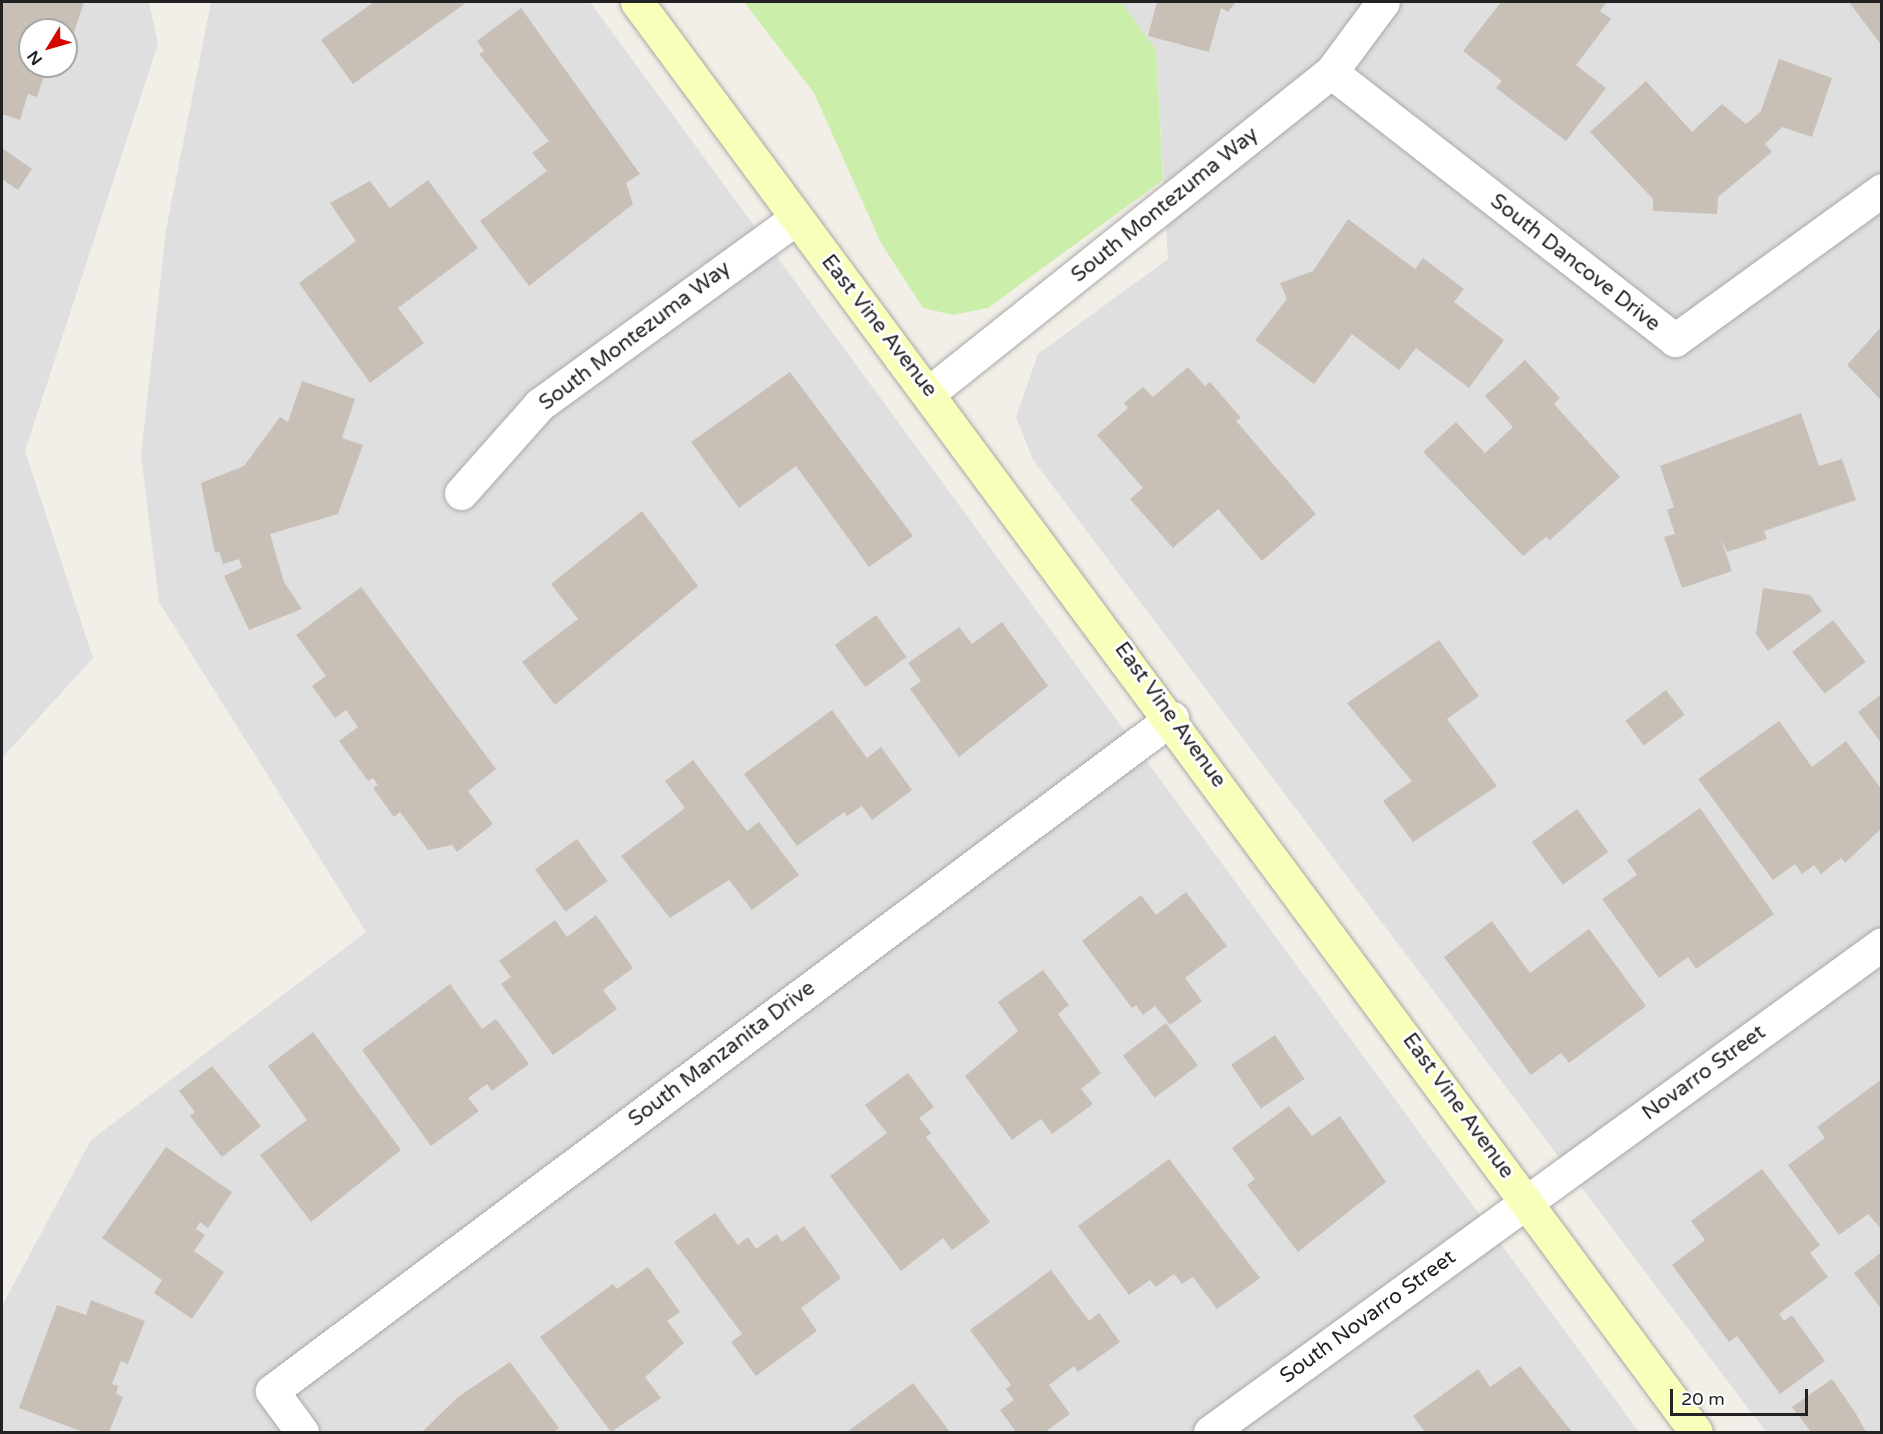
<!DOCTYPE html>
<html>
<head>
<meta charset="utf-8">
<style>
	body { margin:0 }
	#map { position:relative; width:1883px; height:1434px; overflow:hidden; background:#f2efe8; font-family:"Varela Round",sans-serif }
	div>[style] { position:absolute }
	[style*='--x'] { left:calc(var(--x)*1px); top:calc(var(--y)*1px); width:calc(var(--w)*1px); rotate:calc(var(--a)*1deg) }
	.residential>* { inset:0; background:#e0dfdf }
	.grass>* { inset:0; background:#cbefab }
	.building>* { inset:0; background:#c8bfb7; transform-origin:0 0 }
	.roads { filter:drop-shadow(0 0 2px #a9a9a9) drop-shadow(0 0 2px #a9a9a9) }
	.street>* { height:33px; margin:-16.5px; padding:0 16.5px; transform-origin:16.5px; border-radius:16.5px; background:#fff }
	.secondary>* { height:33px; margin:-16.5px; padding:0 16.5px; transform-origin:16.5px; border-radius:16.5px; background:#f9feba }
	span { translate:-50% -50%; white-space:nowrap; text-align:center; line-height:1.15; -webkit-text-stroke:6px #fff; paint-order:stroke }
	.street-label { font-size:21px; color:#222 }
	.frame { position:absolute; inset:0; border:3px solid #222; pointer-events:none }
	.north { position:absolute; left:18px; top:18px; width:60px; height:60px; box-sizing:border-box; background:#fff; border:2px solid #a7a7a7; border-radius:50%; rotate:233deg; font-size:16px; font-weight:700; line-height:24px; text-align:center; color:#222 }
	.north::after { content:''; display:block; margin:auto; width:21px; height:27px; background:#d40600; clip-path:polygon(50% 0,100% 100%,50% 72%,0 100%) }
	.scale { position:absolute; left:1670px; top:1389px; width:138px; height:27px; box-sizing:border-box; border:3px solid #222; border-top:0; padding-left:8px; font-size:18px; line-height:21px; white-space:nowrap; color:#222; -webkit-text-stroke:4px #fff; paint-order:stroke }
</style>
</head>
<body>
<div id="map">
	<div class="residential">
		<div style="clip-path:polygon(evenodd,2px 2px,149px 2px,158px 44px,25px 451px,93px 658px,2px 758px,2px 2px,30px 30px,66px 30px,66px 66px,30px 66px,30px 30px)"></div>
		<div style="clip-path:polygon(211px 2px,590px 2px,1639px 1432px,2px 1432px,2px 1306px,91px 1140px,366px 932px,159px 602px,141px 455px,166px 230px)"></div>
		<div style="clip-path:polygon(1121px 2px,1881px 2px,1881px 1432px,1766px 1432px,1033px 460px,1016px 417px,1038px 354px,1168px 259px,1156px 50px)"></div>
	</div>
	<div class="grass">
		<div style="clip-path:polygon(744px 2px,1121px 2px,1156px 50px,1163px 180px,988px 308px,953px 315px,923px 308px,881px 243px,814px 93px)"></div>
	</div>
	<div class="building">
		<div style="clip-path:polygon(2px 2px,84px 2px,66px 56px,66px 30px,30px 30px,30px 66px,63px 66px,60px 76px,46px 70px,37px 97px,28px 94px,20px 120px,2px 114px)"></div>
		<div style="clip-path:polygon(374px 2px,467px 2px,353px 84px,321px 40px)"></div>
		<div style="clip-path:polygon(1157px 2px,1236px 2px,1228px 12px,1221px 8px,1209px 52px,1148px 36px)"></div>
		<div style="clip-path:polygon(1501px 2px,1607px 2px,1600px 11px,1611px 19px,1576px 65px,1606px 88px,1566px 141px,1496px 88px,1502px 81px,1463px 51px)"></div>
		<div style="clip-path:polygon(1849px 2px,1882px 2px,1882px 46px)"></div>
		<div style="clip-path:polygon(521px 8px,640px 174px,626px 183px,633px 204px,529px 286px,480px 221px,547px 171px,532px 153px,549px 141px,479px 54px,484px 51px,477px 41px)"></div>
		<div style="clip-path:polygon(1779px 59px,1832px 78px,1812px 137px,1782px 127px,1765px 144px,1772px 152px,1718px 197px,1717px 214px,1653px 211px,1653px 199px,1590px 132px,1646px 81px,1692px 132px,1722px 104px,1746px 124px,1761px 111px)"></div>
		<div style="clip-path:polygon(2px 148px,32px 169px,18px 190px,2px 179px)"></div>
		<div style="clip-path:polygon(428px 180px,478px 248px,398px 308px,424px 343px,370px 383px,299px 283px,356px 241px,330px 203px,370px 181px,390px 208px)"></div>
		<div style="clip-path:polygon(1348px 219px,1415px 269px,1423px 258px,1464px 289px,1454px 302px,1504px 340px,1469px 388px,1416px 348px,1399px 370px,1352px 334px,1314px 384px,1255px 340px,1287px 299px,1280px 283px,1313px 271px)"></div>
		<div style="clip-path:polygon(1882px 326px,1882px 401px,1847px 365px)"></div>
		<div style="clip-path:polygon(1525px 360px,1560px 398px,1554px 404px,1620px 477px,1550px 540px,1546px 537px,1523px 556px,1423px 452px,1456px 422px,1485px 453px,1513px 427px,1485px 396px)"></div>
		<div style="clip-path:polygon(1188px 367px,1205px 386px,1210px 382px,1241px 418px,1236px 421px,1316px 514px,1262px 561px,1218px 509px,1173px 548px,1130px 499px,1143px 488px,1097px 435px,1128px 408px,1124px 403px,1143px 387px,1153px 397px)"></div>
		<div style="clip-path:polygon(790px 372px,913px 536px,869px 567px,796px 466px,739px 508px,691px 442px)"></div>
		<div style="clip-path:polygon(302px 381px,355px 399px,342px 438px,363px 445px,338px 514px,270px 534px,284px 582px,302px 609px,249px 630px,224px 576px,242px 568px,239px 559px,223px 564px,219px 551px,215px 553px,201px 483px,244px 466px,280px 417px,288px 422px)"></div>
		<div style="clip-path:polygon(1801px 413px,1819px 466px,1842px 459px,1856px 500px,1764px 531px,1767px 539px,1727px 552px,1720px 537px,1732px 571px,1682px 588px,1664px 537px,1675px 534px,1667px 510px,1674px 507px,1660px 466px)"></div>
		<div style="clip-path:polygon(642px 511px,698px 586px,555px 705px,522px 662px,578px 619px,551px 584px)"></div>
		<div style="clip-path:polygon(361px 587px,496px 769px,468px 791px,493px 824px,457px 852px,452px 845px,428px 850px,400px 812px,394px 817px,373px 788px,378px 785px,373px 778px,368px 781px,339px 741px,358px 727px,346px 710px,335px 718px,312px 686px,326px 676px,296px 635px)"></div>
		<div style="clip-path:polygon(1763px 588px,1810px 595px,1822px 611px,1768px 651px,1756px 634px)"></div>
		<div style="left:876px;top:615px;width:52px;height:51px;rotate:54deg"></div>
		<div style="left:1833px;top:620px;width:53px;height:52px;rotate:52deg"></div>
		<div style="clip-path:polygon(1002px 622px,1048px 686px,959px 757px,910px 689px,921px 681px,908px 663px,959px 627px,972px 644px)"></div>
		<div style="clip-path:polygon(1439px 640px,1479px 696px,1447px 719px,1497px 786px,1413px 842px,1383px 801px,1412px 781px,1347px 703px)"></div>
		<div style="left:1666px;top:690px;width:31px;height:51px;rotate:53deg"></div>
		<div style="clip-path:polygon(1882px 694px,1882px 744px,1858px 712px)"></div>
		<div style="clip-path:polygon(832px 710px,867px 758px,881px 747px,912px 790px,872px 820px,862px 806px,847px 816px,844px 812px,797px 846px,744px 774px)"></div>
		<div style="clip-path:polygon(1779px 721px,1812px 767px,1846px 741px,1882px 790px,1882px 828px,1845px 863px,1841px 858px,1821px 874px,1814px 865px,1802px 874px,1795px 864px,1773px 880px,1698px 779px)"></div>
		<div style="clip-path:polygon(693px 760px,747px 831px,759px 822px,799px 875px,752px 910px,729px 880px,670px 918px,621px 856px,685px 808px,665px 781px)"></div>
		<div style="clip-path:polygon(1700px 808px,1774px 914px,1696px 969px,1688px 957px,1659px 978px,1602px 899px,1637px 875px,1627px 860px)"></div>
		<div style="left:1577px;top:809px;width:53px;height:56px;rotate:54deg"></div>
		<div style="left:577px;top:839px;width:52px;height:52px;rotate:54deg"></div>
		<div style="clip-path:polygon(1186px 892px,1227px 946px,1185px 978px,1202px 1001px,1170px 1025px,1155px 1006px,1143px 1015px,1136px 1005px,1132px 1008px,1082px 941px,1141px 895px,1156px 915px)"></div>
		<div style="clip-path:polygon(596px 915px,633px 968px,603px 990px,617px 1009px,553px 1055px,501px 984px,511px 977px,499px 961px,555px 920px,567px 937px)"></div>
		<div style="clip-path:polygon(1492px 921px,1530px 973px,1589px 929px,1646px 1006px,1569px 1063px,1561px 1053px,1531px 1075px,1444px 957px)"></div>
		<div style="clip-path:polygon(1043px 970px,1069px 1005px,1058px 1014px,1101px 1073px,1081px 1089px,1093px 1104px,1052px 1134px,1041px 1119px,1012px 1140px,965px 1076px,1018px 1031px,998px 1002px)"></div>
		<div style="clip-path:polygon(450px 984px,482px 1029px,496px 1019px,529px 1064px,492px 1091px,487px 1084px,468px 1098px,479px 1111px,431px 1146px,362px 1050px)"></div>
		<div style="left:1166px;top:1023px;width:53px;height:54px;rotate:53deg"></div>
		<div style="clip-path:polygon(313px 1032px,401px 1150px,311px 1222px,260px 1155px,307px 1120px,268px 1066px)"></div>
		<div style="left:1275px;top:1035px;width:53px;height:53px;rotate:56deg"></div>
		<div style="clip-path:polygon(212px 1066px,261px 1126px,222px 1157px,190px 1116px,195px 1112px,179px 1091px)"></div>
		<div style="clip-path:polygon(908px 1073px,934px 1107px,919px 1118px,931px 1133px,926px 1137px,990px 1222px,952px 1250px,943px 1238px,901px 1271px,830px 1176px,887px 1133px,865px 1105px)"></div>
		<div style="clip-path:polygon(1882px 1079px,1882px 1230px,1868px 1214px,1839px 1235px,1788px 1165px,1825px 1138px,1817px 1127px)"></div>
		<div style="clip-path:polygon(1289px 1106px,1312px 1136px,1340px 1116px,1386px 1182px,1298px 1252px,1247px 1185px,1255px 1179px,1232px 1148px)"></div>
		<div style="clip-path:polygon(166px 1147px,232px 1192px,208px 1228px,200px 1222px,196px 1229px,205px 1235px,194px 1251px,224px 1272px,192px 1319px,154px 1293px,162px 1280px,102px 1238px)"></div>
		<div style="clip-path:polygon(1169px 1159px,1260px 1278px,1217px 1309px,1193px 1277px,1182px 1284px,1174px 1274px,1156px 1287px,1150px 1280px,1129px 1295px,1078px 1226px)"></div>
		<div style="clip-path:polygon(1762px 1169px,1820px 1245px,1810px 1253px,1828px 1277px,1779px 1314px,1784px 1321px,1792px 1315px,1825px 1361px,1780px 1394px,1737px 1336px,1729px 1342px,1672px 1265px,1705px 1240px,1691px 1221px)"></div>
		<div style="clip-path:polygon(715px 1213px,738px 1245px,748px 1237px,756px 1249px,777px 1234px,782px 1242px,804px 1226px,841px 1278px,801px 1308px,817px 1331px,756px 1376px,731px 1342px,742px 1334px,674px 1242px)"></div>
		<div style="clip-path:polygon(1882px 1252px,1882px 1310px,1854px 1273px)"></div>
		<div style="clip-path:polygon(648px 1267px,680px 1312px,667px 1321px,684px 1343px,645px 1377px,661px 1398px,611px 1432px,540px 1337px,613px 1284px,617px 1289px)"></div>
		<div style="clip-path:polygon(1051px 1270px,1089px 1321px,1099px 1313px,1120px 1342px,1078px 1372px,1074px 1366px,1049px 1385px,1070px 1414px,1045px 1432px,1016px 1432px,1000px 1410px,1014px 1400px,1006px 1389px,1011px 1385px,970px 1330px)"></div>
		<div style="clip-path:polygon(91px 1300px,145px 1321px,128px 1364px,121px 1361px,112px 1384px,118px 1386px,116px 1394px,123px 1397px,109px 1432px,83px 1432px,19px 1408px,57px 1305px,86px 1315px)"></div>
		<div style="clip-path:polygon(510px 1362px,559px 1428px,553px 1432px,422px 1432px,458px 1397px)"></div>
		<div style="clip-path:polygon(1520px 1366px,1572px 1432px,1425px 1432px,1413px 1416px,1478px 1369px,1490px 1387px)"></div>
		<div style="clip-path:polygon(1832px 1379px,1855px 1412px,1866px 1432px,1811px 1432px,1792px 1407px)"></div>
		<div style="clip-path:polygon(913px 1383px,950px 1432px,847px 1432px)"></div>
	</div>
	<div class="roads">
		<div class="street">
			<div style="--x:1331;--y:72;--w:436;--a:37.9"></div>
			<div style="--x:1675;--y:340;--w:256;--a:-35.9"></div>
			<div style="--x:930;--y:392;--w:513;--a:-38.59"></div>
			<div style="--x:1331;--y:72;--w:87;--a:-53.4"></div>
			<div style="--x:461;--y:493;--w:118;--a:-48.4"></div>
			<div style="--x:539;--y:405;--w:318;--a:-36"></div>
			<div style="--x:302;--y:1432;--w:51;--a:-126.2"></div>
			<div style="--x:272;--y:1391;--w:1124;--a:-36.79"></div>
			<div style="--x:1210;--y:1432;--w:830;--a:-35.99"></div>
		</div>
		<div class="secondary">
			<div style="--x:637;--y:2;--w:1779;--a:53.48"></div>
		</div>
	</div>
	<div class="street-label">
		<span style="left:1165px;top:205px;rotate:-39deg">South Montezuma Way</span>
		<span style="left:1575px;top:263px;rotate:38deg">South Dancove Drive</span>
		<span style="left:879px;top:326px;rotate:52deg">East Vine Avenue</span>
		<span style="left:635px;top:336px;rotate:-37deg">South Montezuma Way</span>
		<span style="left:1170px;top:715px;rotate:54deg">East Vine Avenue</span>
		<span style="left:722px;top:1054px;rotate:-37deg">South Manzanita Drive</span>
		<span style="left:1704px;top:1073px;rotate:-36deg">Novarro Street</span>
		<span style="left:1458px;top:1106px;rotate:54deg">East Vine Avenue</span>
		<span style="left:1368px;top:1317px;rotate:-36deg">South Novarro Street</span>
	</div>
	<div class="frame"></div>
	<div class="north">N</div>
	<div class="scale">20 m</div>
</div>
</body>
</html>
